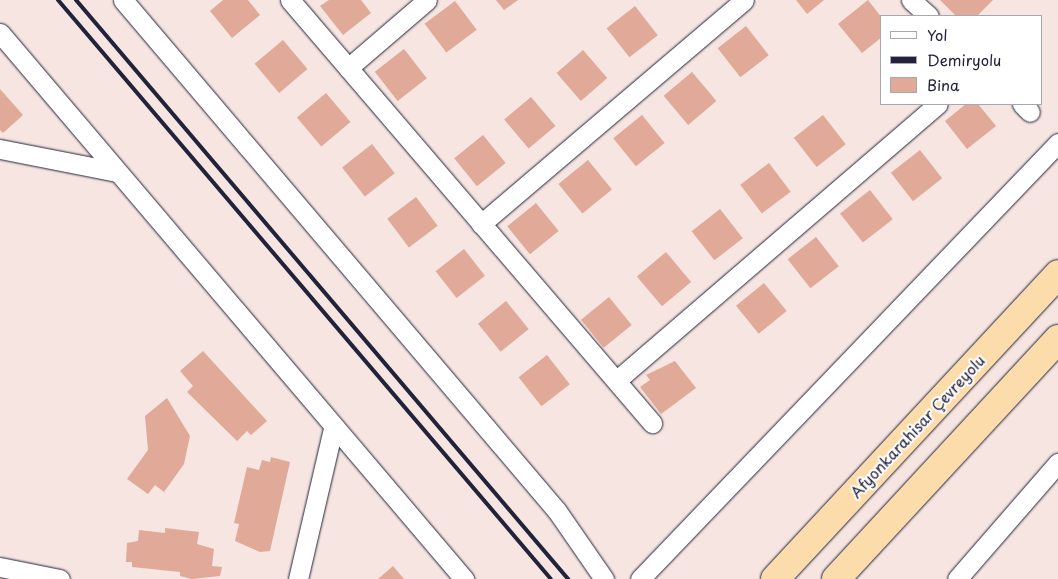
<!DOCTYPE html>
<html>
<head>
<meta charset="utf-8">
<style>
	body { margin:0 }
	#map { position:relative; width:1058px; height:579px; overflow:hidden; background:#f6e5e0; font-family:"Playpen Sans",sans-serif }
	div>[style] { position:absolute }
	[style*='--x'] { left:calc(var(--x)*1px); top:calc(var(--y)*1px); width:calc(var(--w)*1px); rotate:calc(var(--a)*1deg) }
	.building>* { inset:0; background:#e0a998; transform-origin:0 0 }
	.roads { filter:drop-shadow(0 0 1px #22223b) drop-shadow(0 0 1px #22223b) }
	.street>* { height:19px; margin:-9.5px; padding:0 9.5px; transform-origin:9.5px; border-radius:9.5px; background:#fff }
	.highway>* { height:28px; margin:-14px; padding:0 14px; transform-origin:14px; border-radius:14px; background:#fddcac }
	.rail>* { height:4px; margin:-2px; padding:0 2px; transform-origin:2px; border-radius:2px; background:#22223b }
	span { translate:-50% -50%; white-space:nowrap; text-align:center; line-height:1.15; -webkit-text-stroke:4px #fff; paint-order:stroke }
	.street-label { font-size:15px; color:#22223b }
	.legend { position:absolute; left:880px; top:15px; width:162px; height:90px; box-sizing:border-box; background:#fff; border:1px solid #a7a7b1; margin:0; padding:6px 9px; list-style:none; font-size:15px; color:#22223b }
	.legend li { display:flex; align-items:center; gap:10px; height:25px }
	.legend b { width:25px; border:1px solid #a7a7b1 }
</style>
</head>
<body>
<div id="map">
	<div class="building">
		<div style="clip-path:polygon(223px 0,248px 0,260px 15px,232px 38px,210px 11px)"></div>
		<div style="clip-path:polygon(329px 0,361px 0,371px 13px,343px 35px,320px 6px)"></div>
		<div style="clip-path:polygon(496px 0,518px 0,504px 10px)"></div>
		<div style="clip-path:polygon(796px 0,824px 0,807px 14px)"></div>
		<div style="clip-path:polygon(868px 0,882px 18px,882px 37px,862px 53px,838px 24px)"></div>
		<div style="clip-path:polygon(940px 0,993px 0,977px 16px,956px 16px)"></div>
		<div style="left:455px;top:1px;width:36px;height:38px;rotate:53deg"></div>
		<div style="left:635px;top:6px;width:37px;height:36px;rotate:52deg"></div>
		<div style="left:746px;top:26px;width:37px;height:36px;rotate:52deg"></div>
		<div style="left:283px;top:40px;width:38px;height:37px;rotate:50deg"></div>
		<div style="left:404px;top:49px;width:37px;height:37px;rotate:52deg"></div>
		<div style="left:583px;top:50px;width:37px;height:35px;rotate:49deg"></div>
		<div style="left:692px;top:72px;width:38px;height:37px;rotate:50deg"></div>
		<div style="clip-path:polygon(0 89px,23px 115px,3px 133px,0 130px)"></div>
		<div style="left:326px;top:93px;width:38px;height:38px;rotate:50deg"></div>
		<div style="left:531px;top:97px;width:38px;height:35px;rotate:50deg"></div>
		<div style="clip-path:polygon(966px 104px,978px 104px,996px 126px,967px 149px,945px 121px)"></div>
		<div style="left:642px;top:115px;width:36px;height:37px;rotate:51deg"></div>
		<div style="left:823px;top:115px;width:37px;height:37px;rotate:52deg"></div>
		<div style="left:483px;top:135px;width:36px;height:37px;rotate:51deg"></div>
		<div style="left:372px;top:144px;width:37px;height:38px;rotate:52deg"></div>
		<div style="left:920px;top:150px;width:36px;height:37px;rotate:52deg"></div>
		<div style="left:588px;top:160px;width:38px;height:38px;rotate:51deg"></div>
		<div style="left:769px;top:163px;width:36px;height:36px;rotate:53deg"></div>
		<div style="left:870px;top:190px;width:37px;height:38px;rotate:52deg"></div>
		<div style="left:416px;top:197px;width:36px;height:36px;rotate:53deg"></div>
		<div style="left:536px;top:203px;width:36px;height:37px;rotate:51deg"></div>
		<div style="left:720px;top:209px;width:37px;height:36px;rotate:52deg"></div>
		<div style="left:816px;top:237px;width:37px;height:36px;rotate:52deg"></div>
		<div style="left:464px;top:249px;width:34px;height:36px;rotate:52deg"></div>
		<div style="left:666px;top:252px;width:39px;height:38px;rotate:50deg"></div>
		<div style="left:764px;top:283px;width:36px;height:36px;rotate:51deg"></div>
		<div style="left:609px;top:297px;width:36px;height:36px;rotate:51deg"></div>
		<div style="left:506px;top:301px;width:36px;height:36px;rotate:51deg"></div>
		<div style="clip-path:polygon(203px 351px,267px 421px,251px 435px,247px 431px,237px 441px,187px 392px,193px 386px,180px 371px)"></div>
		<div style="left:547px;top:355px;width:37px;height:36px;rotate:52deg"></div>
		<div style="clip-path:polygon(675px 361px,696px 388px,661px 414px,640px 387px,650px 380px,646px 375px)"></div>
		<div style="clip-path:polygon(167px 398px,190px 436px,184px 464px,164px 492px,155px 485px,148px 494px,127px 479px,148px 450px,145px 416px)"></div>
		<div style="clip-path:polygon(271px 457px,290px 462px,270px 551px,260px 552px,235px 541px,239px 524px,234px 523px,247px 467px,259px 470px,262px 460px,270px 462px)"></div>
		<div style="clip-path:polygon(165px 528px,199px 532px,197px 544px,214px 549px,212px 566px,222px 567px,220px 576px,192px 579px,180px 576px,180px 572px,132px 567px,132px 562px,126px 562px,127px 543px,138px 541px,139px 530px,165px 533px)"></div>
		<div style="clip-path:polygon(393px 566px,404px 579px,378px 579px)"></div>
	</div>
	<div class="roads">
		<div class="street">
			<div style="--x:123;--y:0;--w:670;--a:49.66"></div>
			<div style="--x:557;--y:511;--w:83;--a:55.3"></div>
			<div style="--x:290;--y:0;--w:557;--a:49.44"></div>
			<div style="--x:911;--y:0;--w:24;--a:42"></div>
			<div style="--x:0;--y:33;--w:717;--a:49.64"></div>
			<div style="--x:348;--y:68;--w:104;--a:-40.7"></div>
			<div style="--x:1022;--y:104;--w:11;--a:45"></div>
			<div style="--x:0;--y:149;--w:119;--a:11.1"></div>
			<div style="--x:481;--y:224;--w:345;--a:-40.4"></div>
			<div style="--x:617;--y:380;--w:423;--a:-40.7"></div>
			<div style="--x:0;--y:567;--w:61;--a:11.3"></div>
			<div style="--x:298;--y:579;--w:154;--a:-76.9"></div>
			<div style="--x:640;--y:579;--w:604;--a:-46.21"></div>
			<div style="--x:957;--y:579;--w:154;--a:-49"></div>
		</div>
		<div class="highway">
			<div style="--x:775;--y:579;--w:416;--a:-47.1"></div>
			<div style="--x:836;--y:579;--w:327;--a:-47.2"></div>
		</div>
	</div>
	<div class="rail">
		<div style="--x:58;--y:0;--w:760;--a:49.59"></div>
		<div style="--x:76;--y:0;--w:760;--a:49.64"></div>
	</div>
	<div class="street-label">
		<span style="left:917px;top:426px;rotate:-47deg">Afyonkarahisar Çevreyolu</span>
	</div>
	<ul class="legend">
	<li><b style="height:6px;background:#fff"></b>Yol</li>
	<li><b style="height:6px;background:#22223b"></b>Demiryolu</li>
	<li><b style="height:14px;background:#e0a998"></b>Bina</li>
	</ul>
</div>
</body>
</html>
